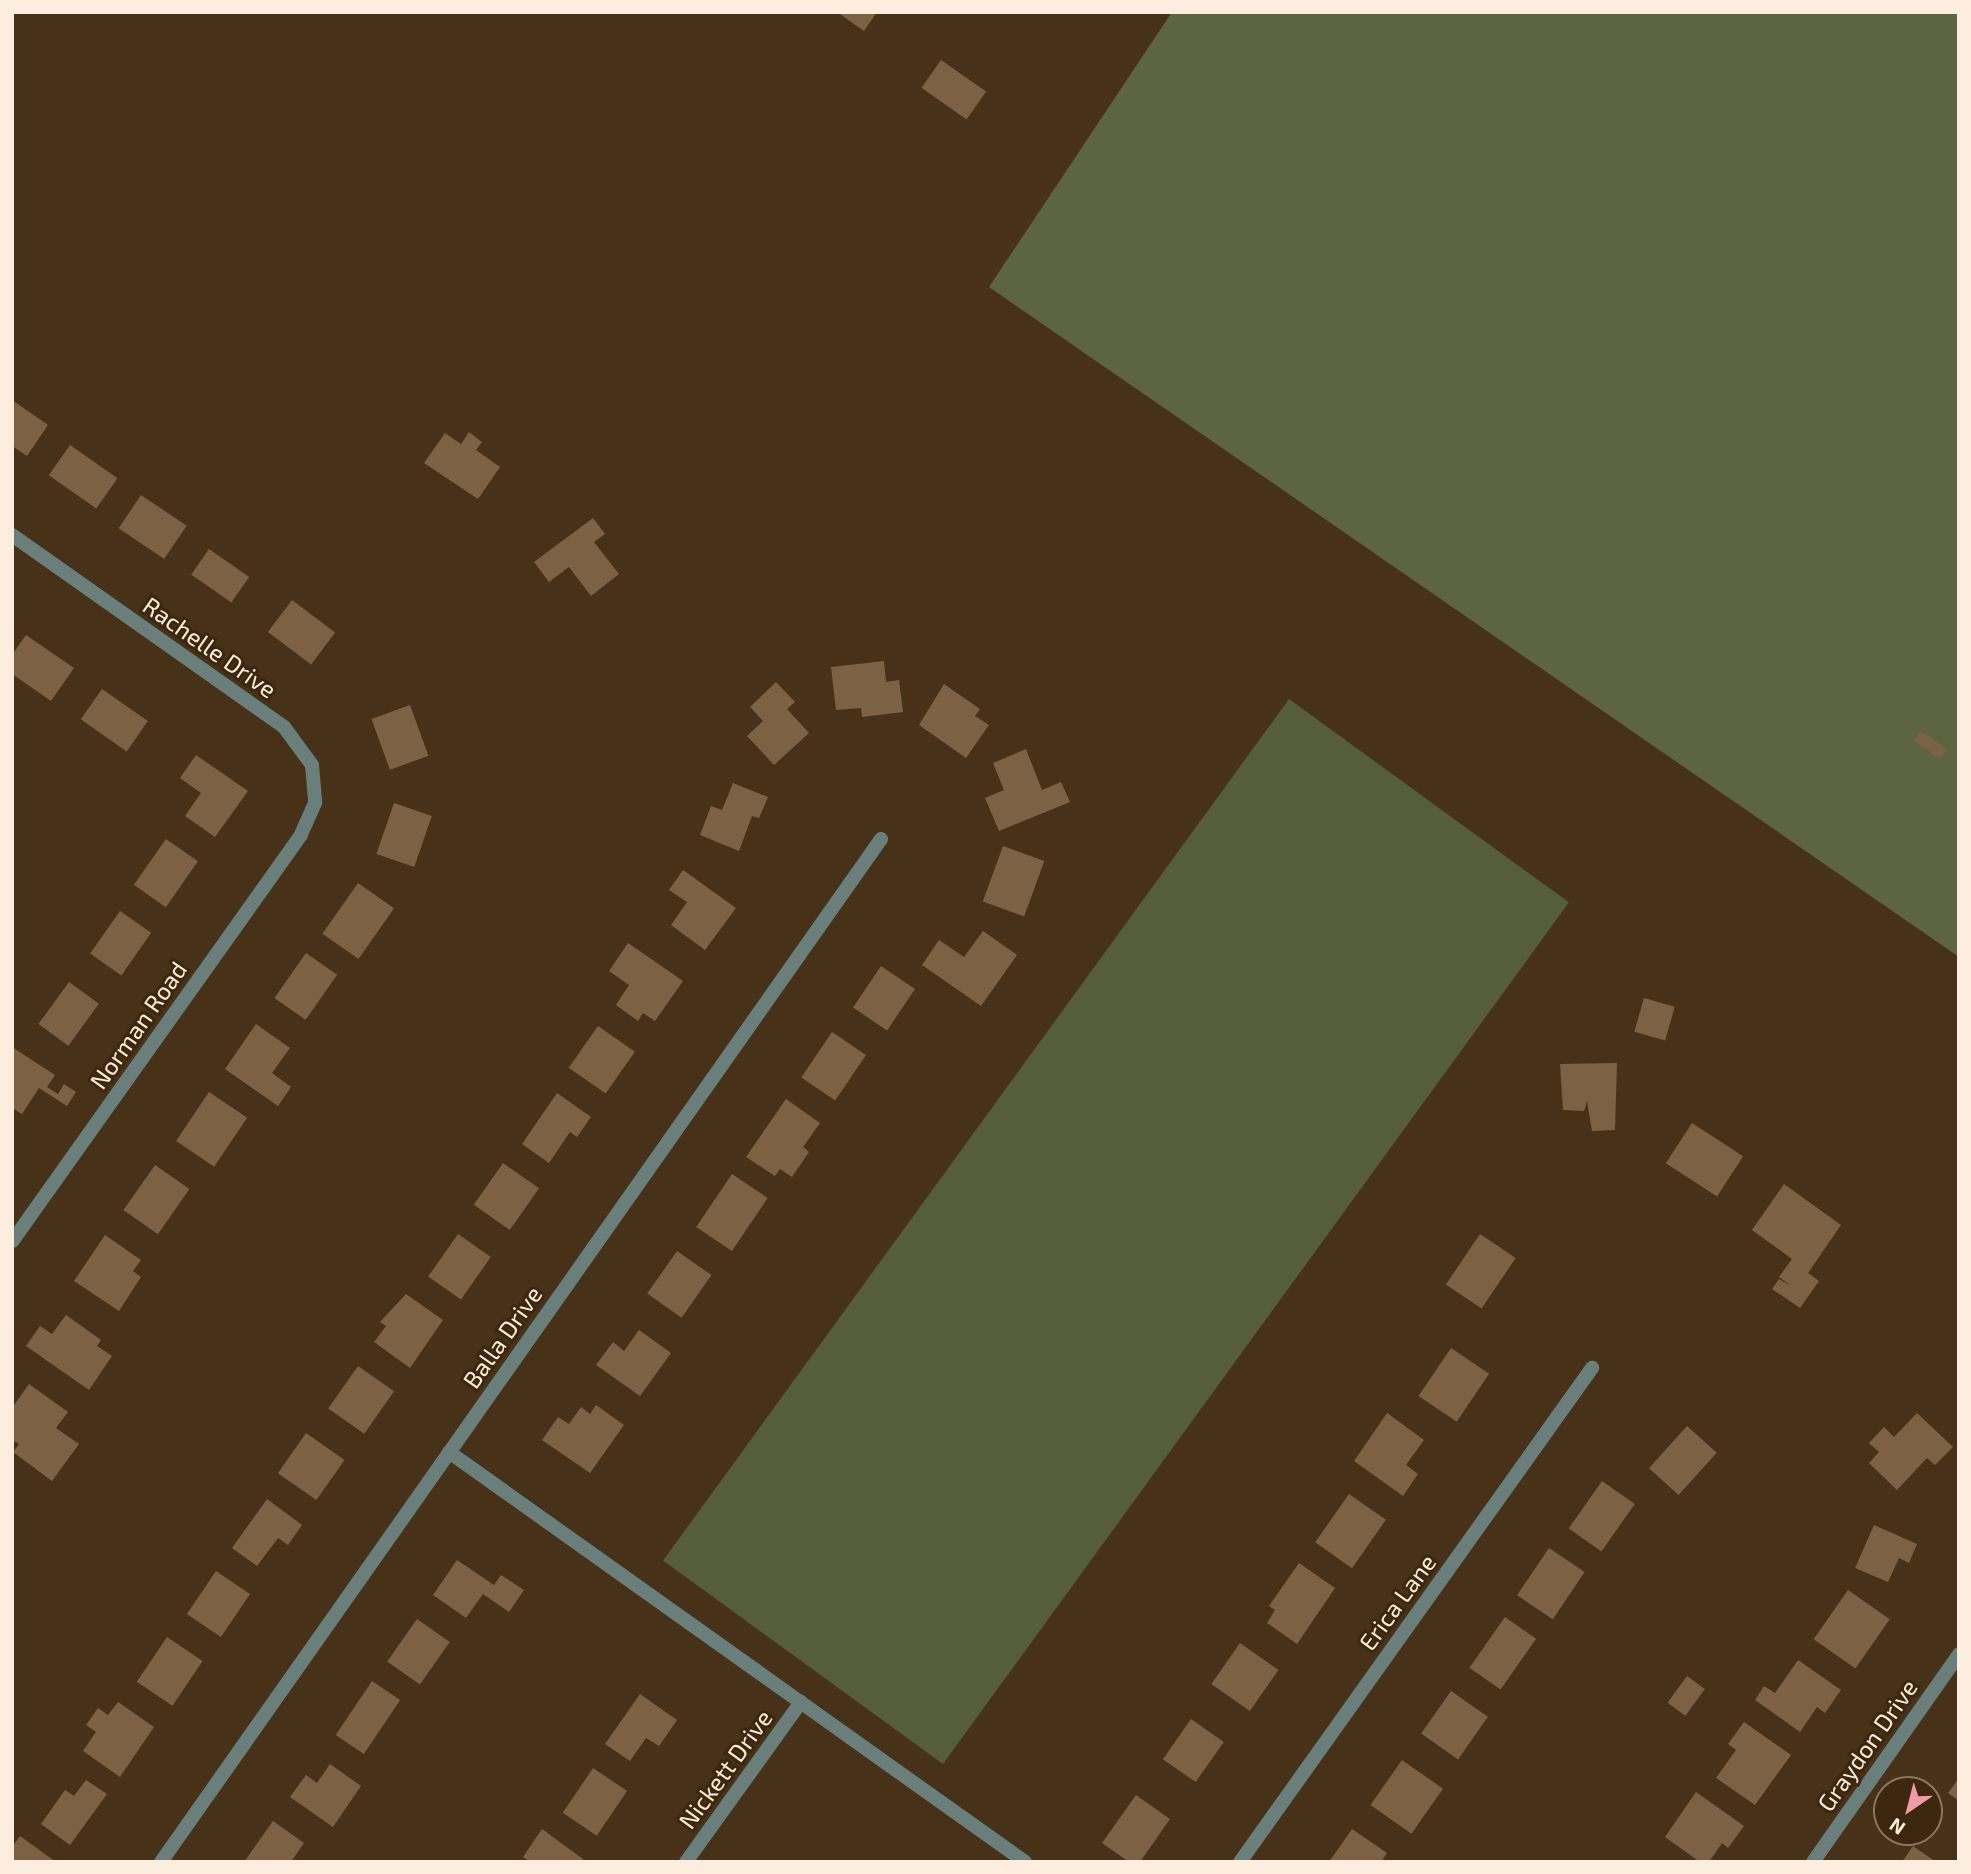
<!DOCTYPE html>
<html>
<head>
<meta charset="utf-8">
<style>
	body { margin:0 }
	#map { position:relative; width:1971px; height:1874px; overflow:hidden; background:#473219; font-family:"Exo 2",sans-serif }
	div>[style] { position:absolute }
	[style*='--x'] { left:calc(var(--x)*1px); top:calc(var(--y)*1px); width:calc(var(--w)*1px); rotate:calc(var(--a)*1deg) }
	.green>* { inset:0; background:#565d3b; transform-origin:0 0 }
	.forest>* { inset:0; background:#5c6440 }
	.building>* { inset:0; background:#7c6145; transform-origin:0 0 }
	.minor>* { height:14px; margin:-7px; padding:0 7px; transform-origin:7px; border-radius:7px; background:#6a7e7b }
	span { translate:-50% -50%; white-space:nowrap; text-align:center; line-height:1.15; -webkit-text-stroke:6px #3d270e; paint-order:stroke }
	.street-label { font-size:24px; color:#fceddf }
	.frame { position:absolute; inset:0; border:14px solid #fceddf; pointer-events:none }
	.north { position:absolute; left:1873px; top:1776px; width:70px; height:70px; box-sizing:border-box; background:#3d270e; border:2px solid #897662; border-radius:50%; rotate:215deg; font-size:19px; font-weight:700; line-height:28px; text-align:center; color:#fceddf }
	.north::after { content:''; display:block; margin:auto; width:24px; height:32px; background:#f39aaa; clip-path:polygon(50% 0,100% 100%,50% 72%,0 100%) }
</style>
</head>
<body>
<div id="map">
	<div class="green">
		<div style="left:1289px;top:699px;width:346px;height:1065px;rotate:36deg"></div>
	</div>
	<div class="forest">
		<div style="clip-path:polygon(1172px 12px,1959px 12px,1959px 957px,989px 287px)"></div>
	</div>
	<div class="building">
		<div style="clip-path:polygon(837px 12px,877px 12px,864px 31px)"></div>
		<div style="left:941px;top:60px;width:55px;height:34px;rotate:35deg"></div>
		<div style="clip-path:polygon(12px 400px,48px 425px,27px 456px,12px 446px)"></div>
		<div style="clip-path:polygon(469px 432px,482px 442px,476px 450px,500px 467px,478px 499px,424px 463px,445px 433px,461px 444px)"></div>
		<div style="left:70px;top:445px;width:58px;height:37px;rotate:35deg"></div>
		<div style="left:141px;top:495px;width:55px;height:40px;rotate:34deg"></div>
		<div style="clip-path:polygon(593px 518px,605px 534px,594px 542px,619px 574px,591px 596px,569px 567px,549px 582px,534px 562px)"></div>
		<div style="left:209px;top:549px;width:49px;height:31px;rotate:35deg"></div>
		<div style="left:292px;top:600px;width:54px;height:40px;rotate:37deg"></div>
		<div style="clip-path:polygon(26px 635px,74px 668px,51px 701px,12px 674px,12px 655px)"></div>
		<div style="clip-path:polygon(884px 661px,886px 682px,899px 680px,903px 712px,862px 717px,861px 708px,836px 710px,831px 667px)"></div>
		<div style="clip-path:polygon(776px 682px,795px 702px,787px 709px,809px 733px,774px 765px,747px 736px,763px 721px,750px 707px)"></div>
		<div style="clip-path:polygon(944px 684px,980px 709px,975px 716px,989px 725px,966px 758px,919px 725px)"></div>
		<div style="left:102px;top:689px;width:56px;height:37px;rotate:35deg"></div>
		<div style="left:410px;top:705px;width:54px;height:41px;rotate:70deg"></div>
		<div style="left:1921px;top:731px;width:32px;height:12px;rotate:35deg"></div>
		<div style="clip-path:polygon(1026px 749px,1042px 790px,1061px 782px,1070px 802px,999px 831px,985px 798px,1004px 790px,993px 763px)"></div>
		<div style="clip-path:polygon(196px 755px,248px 791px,215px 837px,185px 816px,201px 793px,180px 778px)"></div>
		<div style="clip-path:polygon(733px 783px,768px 797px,759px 818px,752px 816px,739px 851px,700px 835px,711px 806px,722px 810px)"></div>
		<div style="left:394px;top:803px;width:40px;height:54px;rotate:19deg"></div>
		<div style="left:166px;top:839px;width:39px;height:56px;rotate:35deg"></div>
		<div style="left:1003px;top:846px;width:44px;height:59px;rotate:20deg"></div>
		<div style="clip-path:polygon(683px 870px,736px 908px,705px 950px,671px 925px,687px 902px,669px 890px)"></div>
		<div style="left:358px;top:883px;width:44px;height:62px;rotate:35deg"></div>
		<div style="left:120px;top:911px;width:38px;height:52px;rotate:35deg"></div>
		<div style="clip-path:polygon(983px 931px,1017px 955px,981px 1006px,922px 965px,939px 940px,964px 957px)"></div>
		<div style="clip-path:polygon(628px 943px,683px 981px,655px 1021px,643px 1013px,638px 1021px,616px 1005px,629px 985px,609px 971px)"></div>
		<div style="left:306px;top:953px;width:38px;height:55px;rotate:35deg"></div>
		<div style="left:881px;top:966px;width:41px;height:50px;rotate:34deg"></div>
		<div style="left:69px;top:982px;width:37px;height:52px;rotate:36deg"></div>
		<div style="left:1644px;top:998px;width:32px;height:35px;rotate:16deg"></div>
		<div style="clip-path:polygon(256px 1024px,290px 1048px,272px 1073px,291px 1087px,278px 1106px,225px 1069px)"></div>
		<div style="left:598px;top:1026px;width:45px;height:51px;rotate:35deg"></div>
		<div style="left:832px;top:1032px;width:41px;height:55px;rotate:34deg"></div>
		<div style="clip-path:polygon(12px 1047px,55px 1075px,47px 1087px,58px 1094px,64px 1084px,76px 1092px,67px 1106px,39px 1088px,22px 1114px,12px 1108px)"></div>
		<div style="clip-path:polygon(1617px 1063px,1615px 1130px,1592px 1131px,1587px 1101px,1584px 1111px,1563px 1110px,1560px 1064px)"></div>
		<div style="left:209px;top:1092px;width:46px;height:59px;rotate:34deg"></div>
		<div style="clip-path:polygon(557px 1093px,591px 1117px,577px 1137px,570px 1132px,549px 1163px,522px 1144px)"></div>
		<div style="clip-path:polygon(786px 1099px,820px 1123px,803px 1147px,809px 1152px,792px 1177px,780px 1169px,775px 1176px,746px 1157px)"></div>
		<div style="left:1692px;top:1123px;width:61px;height:48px;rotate:33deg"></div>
		<div style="left:503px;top:1163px;width:44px;height:51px;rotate:35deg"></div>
		<div style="left:155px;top:1165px;width:42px;height:55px;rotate:35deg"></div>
		<div style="left:732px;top:1174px;width:43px;height:64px;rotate:34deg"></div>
		<div style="clip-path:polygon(1784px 1184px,1841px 1225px,1808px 1273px,1819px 1281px,1800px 1308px,1772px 1289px,1779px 1279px,1791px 1286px,1779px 1277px,1792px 1259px,1752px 1230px)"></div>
		<div style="left:458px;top:1234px;width:40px;height:52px;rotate:35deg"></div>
		<div style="left:1480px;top:1234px;width:43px;height:61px;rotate:34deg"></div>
		<div style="clip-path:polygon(105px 1235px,141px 1260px,133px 1271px,141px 1277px,119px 1311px,74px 1281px)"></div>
		<div style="left:677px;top:1251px;width:42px;height:52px;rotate:35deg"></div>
		<div style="clip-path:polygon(406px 1294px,443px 1320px,410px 1368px,374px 1342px,386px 1326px,380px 1322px)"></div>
		<div style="clip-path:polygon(66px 1315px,101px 1340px,97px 1346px,112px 1356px,89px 1390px,26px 1346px,40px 1326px,52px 1334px)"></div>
		<div style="clip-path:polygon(639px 1330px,671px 1353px,640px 1396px,596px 1365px,613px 1342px,624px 1351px)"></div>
		<div style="left:1451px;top:1348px;width:46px;height:58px;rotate:34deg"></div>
		<div style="left:358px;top:1366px;width:44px;height:52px;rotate:35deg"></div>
		<div style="clip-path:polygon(29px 1384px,68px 1412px,56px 1428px,79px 1444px,52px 1481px,13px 1452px,19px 1444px,12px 1440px,12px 1408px)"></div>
		<div style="clip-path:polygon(596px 1405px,624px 1425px,590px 1473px,542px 1440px,558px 1417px,569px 1424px,581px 1407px,590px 1414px)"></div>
		<div style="clip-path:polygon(1387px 1413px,1424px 1440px,1406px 1465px,1418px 1474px,1403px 1496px,1354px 1461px)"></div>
		<div style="clip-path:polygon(1917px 1413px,1953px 1447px,1935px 1465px,1927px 1458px,1897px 1490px,1869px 1463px,1879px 1452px,1869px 1443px,1884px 1427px,1894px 1437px)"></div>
		<div style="left:1687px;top:1426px;width:40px;height:57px;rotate:42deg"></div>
		<div style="left:306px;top:1433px;width:47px;height:49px;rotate:35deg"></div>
		<div style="left:1602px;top:1481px;width:40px;height:58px;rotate:35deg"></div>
		<div style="left:1349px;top:1494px;width:45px;height:59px;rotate:35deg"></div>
		<div style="clip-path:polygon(267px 1499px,302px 1525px,288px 1545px,278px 1538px,257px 1566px,232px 1548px)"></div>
		<div style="clip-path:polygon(1874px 1525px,1917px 1544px,1909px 1563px,1899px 1558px,1888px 1582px,1855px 1568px)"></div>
		<div style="left:1549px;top:1548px;width:43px;height:57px;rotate:34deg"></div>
		<div style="clip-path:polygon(457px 1560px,494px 1585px,501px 1575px,524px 1590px,509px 1612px,483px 1594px,466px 1618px,433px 1595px)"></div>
		<div style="clip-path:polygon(1299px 1563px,1335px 1588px,1297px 1644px,1267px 1623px,1275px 1610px,1269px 1606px)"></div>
		<div style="left:216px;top:1571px;width:41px;height:52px;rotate:34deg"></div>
		<div style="left:1848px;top:1590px;width:51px;height:60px;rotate:35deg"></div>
		<div style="left:1505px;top:1617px;width:38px;height:62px;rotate:35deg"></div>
		<div style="left:417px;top:1619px;width:40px;height:52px;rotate:35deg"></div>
		<div style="left:167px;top:1637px;width:43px;height:54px;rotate:34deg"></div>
		<div style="left:1240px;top:1643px;width:47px;height:50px;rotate:35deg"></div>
		<div style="clip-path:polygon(1798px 1660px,1841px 1690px,1825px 1713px,1817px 1707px,1800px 1732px,1755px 1700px,1764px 1686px,1775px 1693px)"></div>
		<div style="left:1687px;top:1676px;width:22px;height:33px;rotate:36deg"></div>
		<div style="left:372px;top:1681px;width:34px;height:65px;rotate:34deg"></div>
		<div style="left:1451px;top:1691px;width:45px;height:52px;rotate:35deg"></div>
		<div style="clip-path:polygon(640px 1694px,677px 1720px,659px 1746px,646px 1738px,630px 1761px,605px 1744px)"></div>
		<div style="clip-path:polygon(118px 1702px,154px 1727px,120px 1777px,83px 1751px,96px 1732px,86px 1725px,98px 1708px,108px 1715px)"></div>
		<div style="left:1191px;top:1719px;width:40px;height:49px;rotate:35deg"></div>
		<div style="clip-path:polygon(1744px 1722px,1791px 1755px,1755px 1805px,1716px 1778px,1736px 1750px,1728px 1744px)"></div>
		<div style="left:1402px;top:1760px;width:50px;height:55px;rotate:35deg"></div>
		<div style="clip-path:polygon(330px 1764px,361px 1786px,333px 1827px,290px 1797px,306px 1775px,317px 1783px)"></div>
		<div style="left:593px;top:1768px;width:41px;height:54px;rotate:34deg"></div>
		<div style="clip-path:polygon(1959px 1778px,1959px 1801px,1948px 1793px)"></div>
		<div style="clip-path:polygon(86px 1780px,107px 1794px,70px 1845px,41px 1824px,65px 1790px,74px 1796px)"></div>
		<div style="clip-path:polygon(1696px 1792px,1744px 1826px,1728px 1848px,1722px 1843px,1709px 1862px,1700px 1862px,1665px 1837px)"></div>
		<div style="clip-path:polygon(1136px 1795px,1170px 1819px,1140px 1862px,1129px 1862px,1102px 1843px)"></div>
		<div style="clip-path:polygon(273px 1821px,304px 1843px,291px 1862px,244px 1862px)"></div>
		<div style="clip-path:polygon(542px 1829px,583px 1859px,581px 1862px,530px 1862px,523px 1857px)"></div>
		<div style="clip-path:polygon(1352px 1829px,1387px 1853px,1381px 1862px,1329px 1862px)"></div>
		<div style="clip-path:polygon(20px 1836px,56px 1862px,12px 1862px,12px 1847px)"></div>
		<div style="clip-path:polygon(1913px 1846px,1936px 1862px,1902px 1862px)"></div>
	</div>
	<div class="minor">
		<div style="--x:12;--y:535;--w:333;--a:35.2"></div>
		<div style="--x:284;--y:727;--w:47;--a:53.6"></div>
		<div style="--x:312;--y:765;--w:38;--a:85"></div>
		<div style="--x:315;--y:803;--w:35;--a:114"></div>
		<div style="--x:301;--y:835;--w:498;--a:125.4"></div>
		<div style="--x:449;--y:1452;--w:707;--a:35.44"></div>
		<div style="--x:161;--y:1862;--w:1251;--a:-54.86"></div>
		<div style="--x:686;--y:1862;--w:197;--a:-54.3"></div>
		<div style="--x:1240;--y:1862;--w:607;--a:-54.53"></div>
		<div style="--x:1813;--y:1862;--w:254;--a:-54.9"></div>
	</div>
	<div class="street-label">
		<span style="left:210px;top:647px;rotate:35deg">Rachelle Drive</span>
		<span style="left:138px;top:1025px;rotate:-55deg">Norman Road</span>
		<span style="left:502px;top:1337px;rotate:-55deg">Balla Drive</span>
		<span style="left:1397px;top:1602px;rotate:-54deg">Erica Lane</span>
		<span style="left:1867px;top:1745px;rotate:-55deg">Graydon Drive</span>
		<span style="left:725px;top:1769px;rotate:-54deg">Nickett Drive</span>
	</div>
	<div class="frame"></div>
	<div class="north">N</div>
</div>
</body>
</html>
